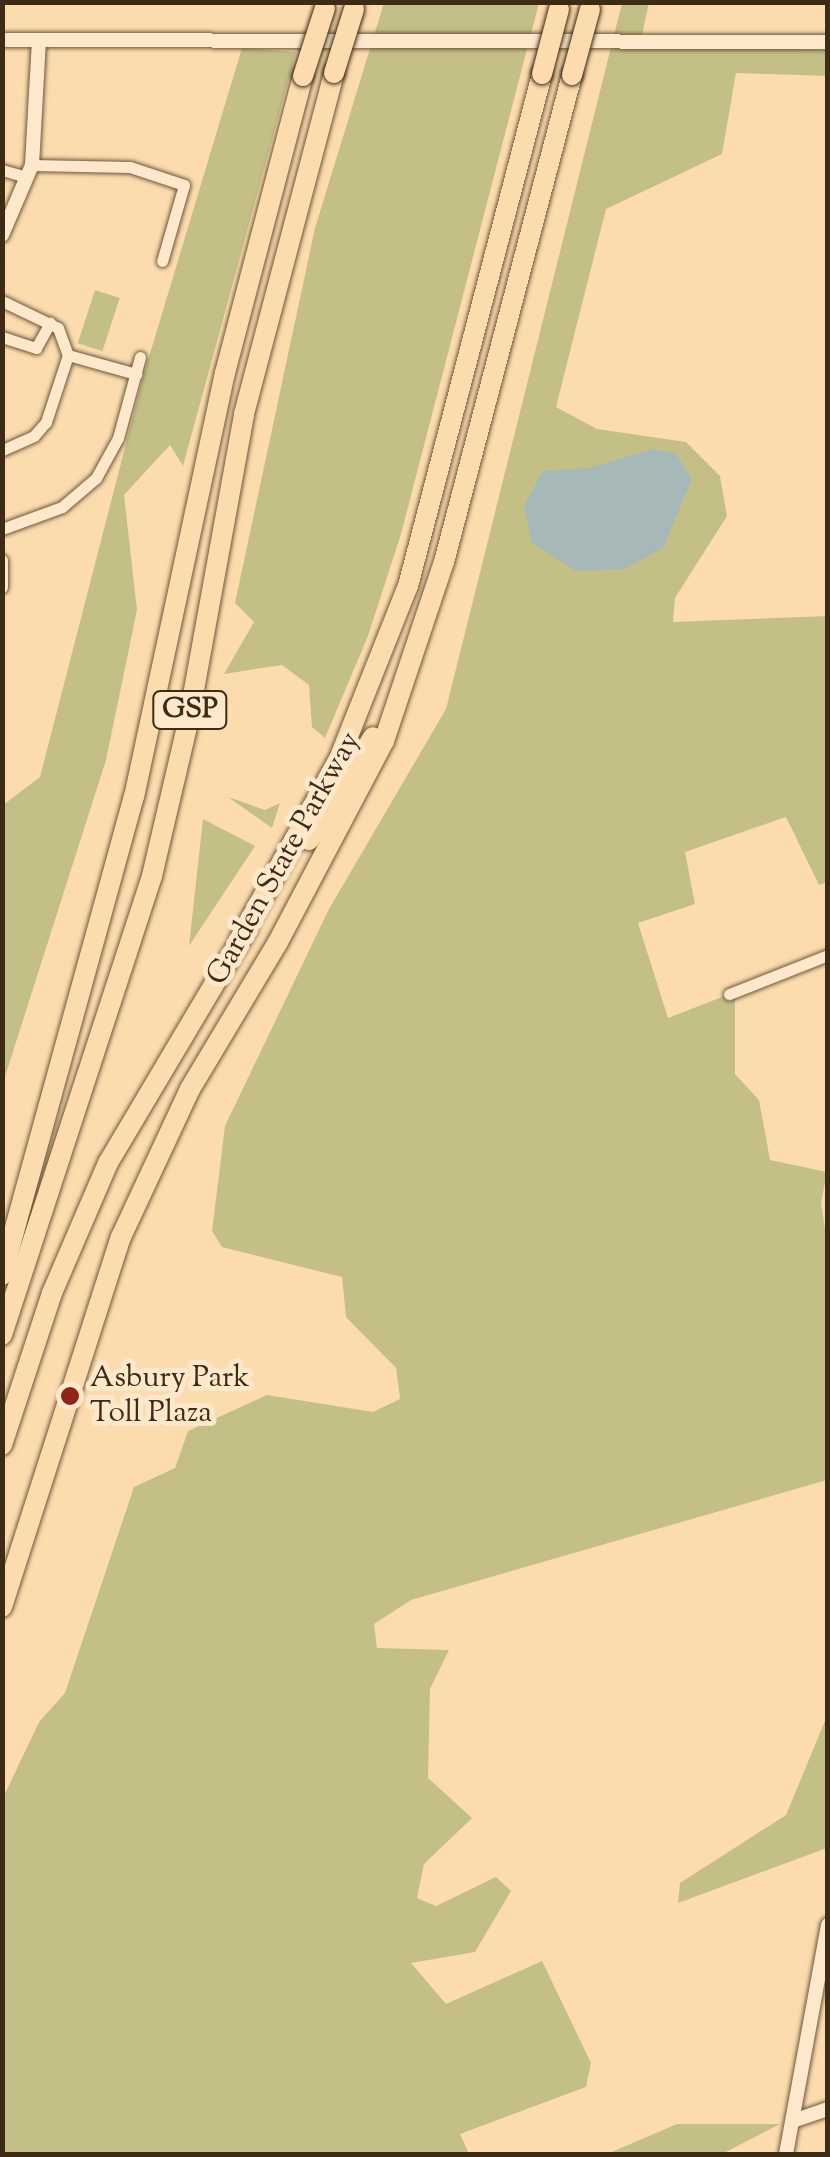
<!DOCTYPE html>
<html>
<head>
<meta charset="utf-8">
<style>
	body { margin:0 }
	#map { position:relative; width:830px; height:2157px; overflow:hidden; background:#fcdcaf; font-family:"Sorts Mill Goudy",serif }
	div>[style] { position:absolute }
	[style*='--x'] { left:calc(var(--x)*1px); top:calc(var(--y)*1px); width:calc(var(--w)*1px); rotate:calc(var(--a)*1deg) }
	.green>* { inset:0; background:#c4bf87; transform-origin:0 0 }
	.water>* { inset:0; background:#a6b8b7 }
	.roads { filter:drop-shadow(0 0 2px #6e573c) drop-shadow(0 0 2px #6e573c) }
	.minor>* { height:11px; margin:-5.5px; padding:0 5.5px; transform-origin:5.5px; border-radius:5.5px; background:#fde8cb }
	.tertiary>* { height:14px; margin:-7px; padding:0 7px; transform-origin:7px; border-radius:7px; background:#fde8cb }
	.motorway>* { height:20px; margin:-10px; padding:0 10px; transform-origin:10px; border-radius:10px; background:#fcdcaf }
	.bridges { filter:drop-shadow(0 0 2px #3e2b16) drop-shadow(0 0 2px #3e2b16) }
	.motorway-bridge>* { height:20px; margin:-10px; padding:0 10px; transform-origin:10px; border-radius:10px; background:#fcdcaf }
	.dots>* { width:28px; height:28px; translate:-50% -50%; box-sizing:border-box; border:5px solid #fde8cb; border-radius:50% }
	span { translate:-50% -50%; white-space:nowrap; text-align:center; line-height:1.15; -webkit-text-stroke:10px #fde8cb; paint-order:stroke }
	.shield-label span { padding:2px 8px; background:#fde8cb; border:2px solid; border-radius:8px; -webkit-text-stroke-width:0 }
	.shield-label { font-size:28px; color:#3e2b16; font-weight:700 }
	.street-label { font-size:30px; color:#3e2b16 }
	.poi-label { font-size:30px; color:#3e2b16 }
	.left { translate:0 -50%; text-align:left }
	.frame { position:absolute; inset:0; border:5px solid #3e2b16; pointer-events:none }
</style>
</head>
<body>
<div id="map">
	<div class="green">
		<div style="clip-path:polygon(384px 3px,539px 3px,401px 534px,368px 636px,325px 738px,312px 727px,309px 685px,282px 665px,224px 674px,254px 622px,235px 603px,315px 228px)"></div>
		<div style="clip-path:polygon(622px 3px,649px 3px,640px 44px,827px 50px,827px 76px,736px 73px,722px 154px,606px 209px,556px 407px,597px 429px,686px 442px,720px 476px,727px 516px,675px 598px,673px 622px,827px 616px,827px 882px,819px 885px,786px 817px,685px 852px,695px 904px,638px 923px,668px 1018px,735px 992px,735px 1074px,759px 1100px,770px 1160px,827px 1172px,821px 1203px,828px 1248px,827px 1480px,411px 1600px,374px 1624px,377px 1648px,449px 1650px,430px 1689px,428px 1778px,472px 1818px,424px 1864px,417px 1898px,436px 1906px,496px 1877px,511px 1891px,475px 1952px,411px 1963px,446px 2004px,542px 1961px,591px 2063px,586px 2087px,460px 2134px,469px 2154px,3px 2154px,3px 1798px,39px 1722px,65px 1693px,134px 1487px,175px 1468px,188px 1431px,267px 1395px,373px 1412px,400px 1399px,396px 1368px,346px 1317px,342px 1277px,222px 1247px,212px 1231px,225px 1126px,329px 909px,446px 709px)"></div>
		<div style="clip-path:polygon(242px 48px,296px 52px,183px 466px,170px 445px,124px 495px,137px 610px,106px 760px,3px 1083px,3px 805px,40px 777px,145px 370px)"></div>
		<div style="left:95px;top:290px;width:26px;height:56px;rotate:18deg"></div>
		<div style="clip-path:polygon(228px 797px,265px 810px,280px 803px,272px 828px)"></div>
		<div style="clip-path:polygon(203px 819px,255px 846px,189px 946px)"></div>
		<div style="clip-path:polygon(827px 1716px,827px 1848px,678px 1903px,680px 1883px,786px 1815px)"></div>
		<div style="clip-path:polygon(677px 2124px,780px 2124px,722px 2154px,607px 2154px)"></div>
	</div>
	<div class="water">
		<div style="clip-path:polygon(653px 449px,676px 454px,692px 479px,663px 548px,624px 569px,576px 571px,532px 543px,524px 506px,543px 471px,589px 468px)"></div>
	</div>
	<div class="roads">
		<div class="minor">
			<div style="--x:32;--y:165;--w:98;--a:1.2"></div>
			<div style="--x:130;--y:167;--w:57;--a:18.4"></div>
			<div style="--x:184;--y:185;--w:79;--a:106.1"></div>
			<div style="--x:2;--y:170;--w:25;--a:16"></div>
			<div style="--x:2;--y:301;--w:62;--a:25.7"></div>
			<div style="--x:58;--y:328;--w:29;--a:70"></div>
			<div style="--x:68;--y:355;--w:71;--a:108.2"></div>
			<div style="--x:46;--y:422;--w:18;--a:131"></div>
			<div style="--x:34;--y:436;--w:35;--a:156"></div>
			<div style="--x:2;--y:337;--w:36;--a:18"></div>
			<div style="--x:36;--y:348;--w:29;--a:-61"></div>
			<div style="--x:68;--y:355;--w:71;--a:15.6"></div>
			<div style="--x:2;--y:529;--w:64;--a:-20.1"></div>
			<div style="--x:62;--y:507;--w:45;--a:-40.5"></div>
			<div style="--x:96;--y:478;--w:46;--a:-61.2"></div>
			<div style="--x:118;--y:438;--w:84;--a:-74.8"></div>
			<div style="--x:2;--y:560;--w:27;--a:90"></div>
			<div style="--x:729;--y:994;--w:106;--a:-21.5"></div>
		</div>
		<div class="tertiary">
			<div style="--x:2;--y:40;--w:826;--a:0.14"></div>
			<div style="--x:2;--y:235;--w:76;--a:-66.8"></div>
			<div style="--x:32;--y:165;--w:125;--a:-86.8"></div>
			<div style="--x:793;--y:2121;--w:37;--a:-19"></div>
			<div style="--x:786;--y:2154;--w:233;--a:-79.6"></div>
		</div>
		<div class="motorway">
			<div style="--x:309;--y:840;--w:121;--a:-58.1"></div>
			<div style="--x:239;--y:940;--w:207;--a:-61.1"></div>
			<div style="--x:339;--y:759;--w:186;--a:-68.3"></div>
			<div style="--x:408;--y:586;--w:529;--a:-75.33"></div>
			<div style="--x:2;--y:1275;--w:496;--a:-74.6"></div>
			<div style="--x:134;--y:797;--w:434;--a:-77.9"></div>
			<div style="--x:225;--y:373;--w:307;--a:-75.3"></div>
			<div style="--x:2;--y:1335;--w:483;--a:-71.9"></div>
			<div style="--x:152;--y:876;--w:157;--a:-76.8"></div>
			<div style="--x:188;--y:723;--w:314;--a:-79.7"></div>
			<div style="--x:244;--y:414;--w:353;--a:-75.2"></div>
			<div style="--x:2;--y:1445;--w:160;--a:-71.8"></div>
			<div style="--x:52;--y:1293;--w:142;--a:-66.7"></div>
			<div style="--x:108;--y:1163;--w:272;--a:-59.3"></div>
			<div style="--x:2;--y:1607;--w:389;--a:-72.2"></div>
			<div style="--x:121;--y:1237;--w:163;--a:-65"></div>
			<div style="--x:190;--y:1089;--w:171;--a:-59.1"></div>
			<div style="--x:278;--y:942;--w:227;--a:-62.2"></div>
			<div style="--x:384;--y:741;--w:189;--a:-71.5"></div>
			<div style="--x:444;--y:562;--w:504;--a:-75.27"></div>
		</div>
	</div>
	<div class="bridges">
		<div class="motorway-bridge">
			<div style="--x:334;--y:73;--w:67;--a:-72.6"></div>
			<div style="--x:542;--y:74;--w:67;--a:-75.3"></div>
			<div style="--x:572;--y:75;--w:68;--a:-74.7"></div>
			<div style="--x:303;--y:76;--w:71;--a:-72.1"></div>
		</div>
	</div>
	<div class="dots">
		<div style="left:70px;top:1396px;background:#8f2418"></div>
	</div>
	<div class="shield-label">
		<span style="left:190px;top:710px">GSP</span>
	</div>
	<div class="street-label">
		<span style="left:285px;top:859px;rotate:-61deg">Garden State Parkway</span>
	</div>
	<div class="poi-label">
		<span class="left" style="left:90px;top:1396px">Asbury Park<br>Toll Plaza</span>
	</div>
	<div class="frame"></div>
</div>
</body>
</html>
